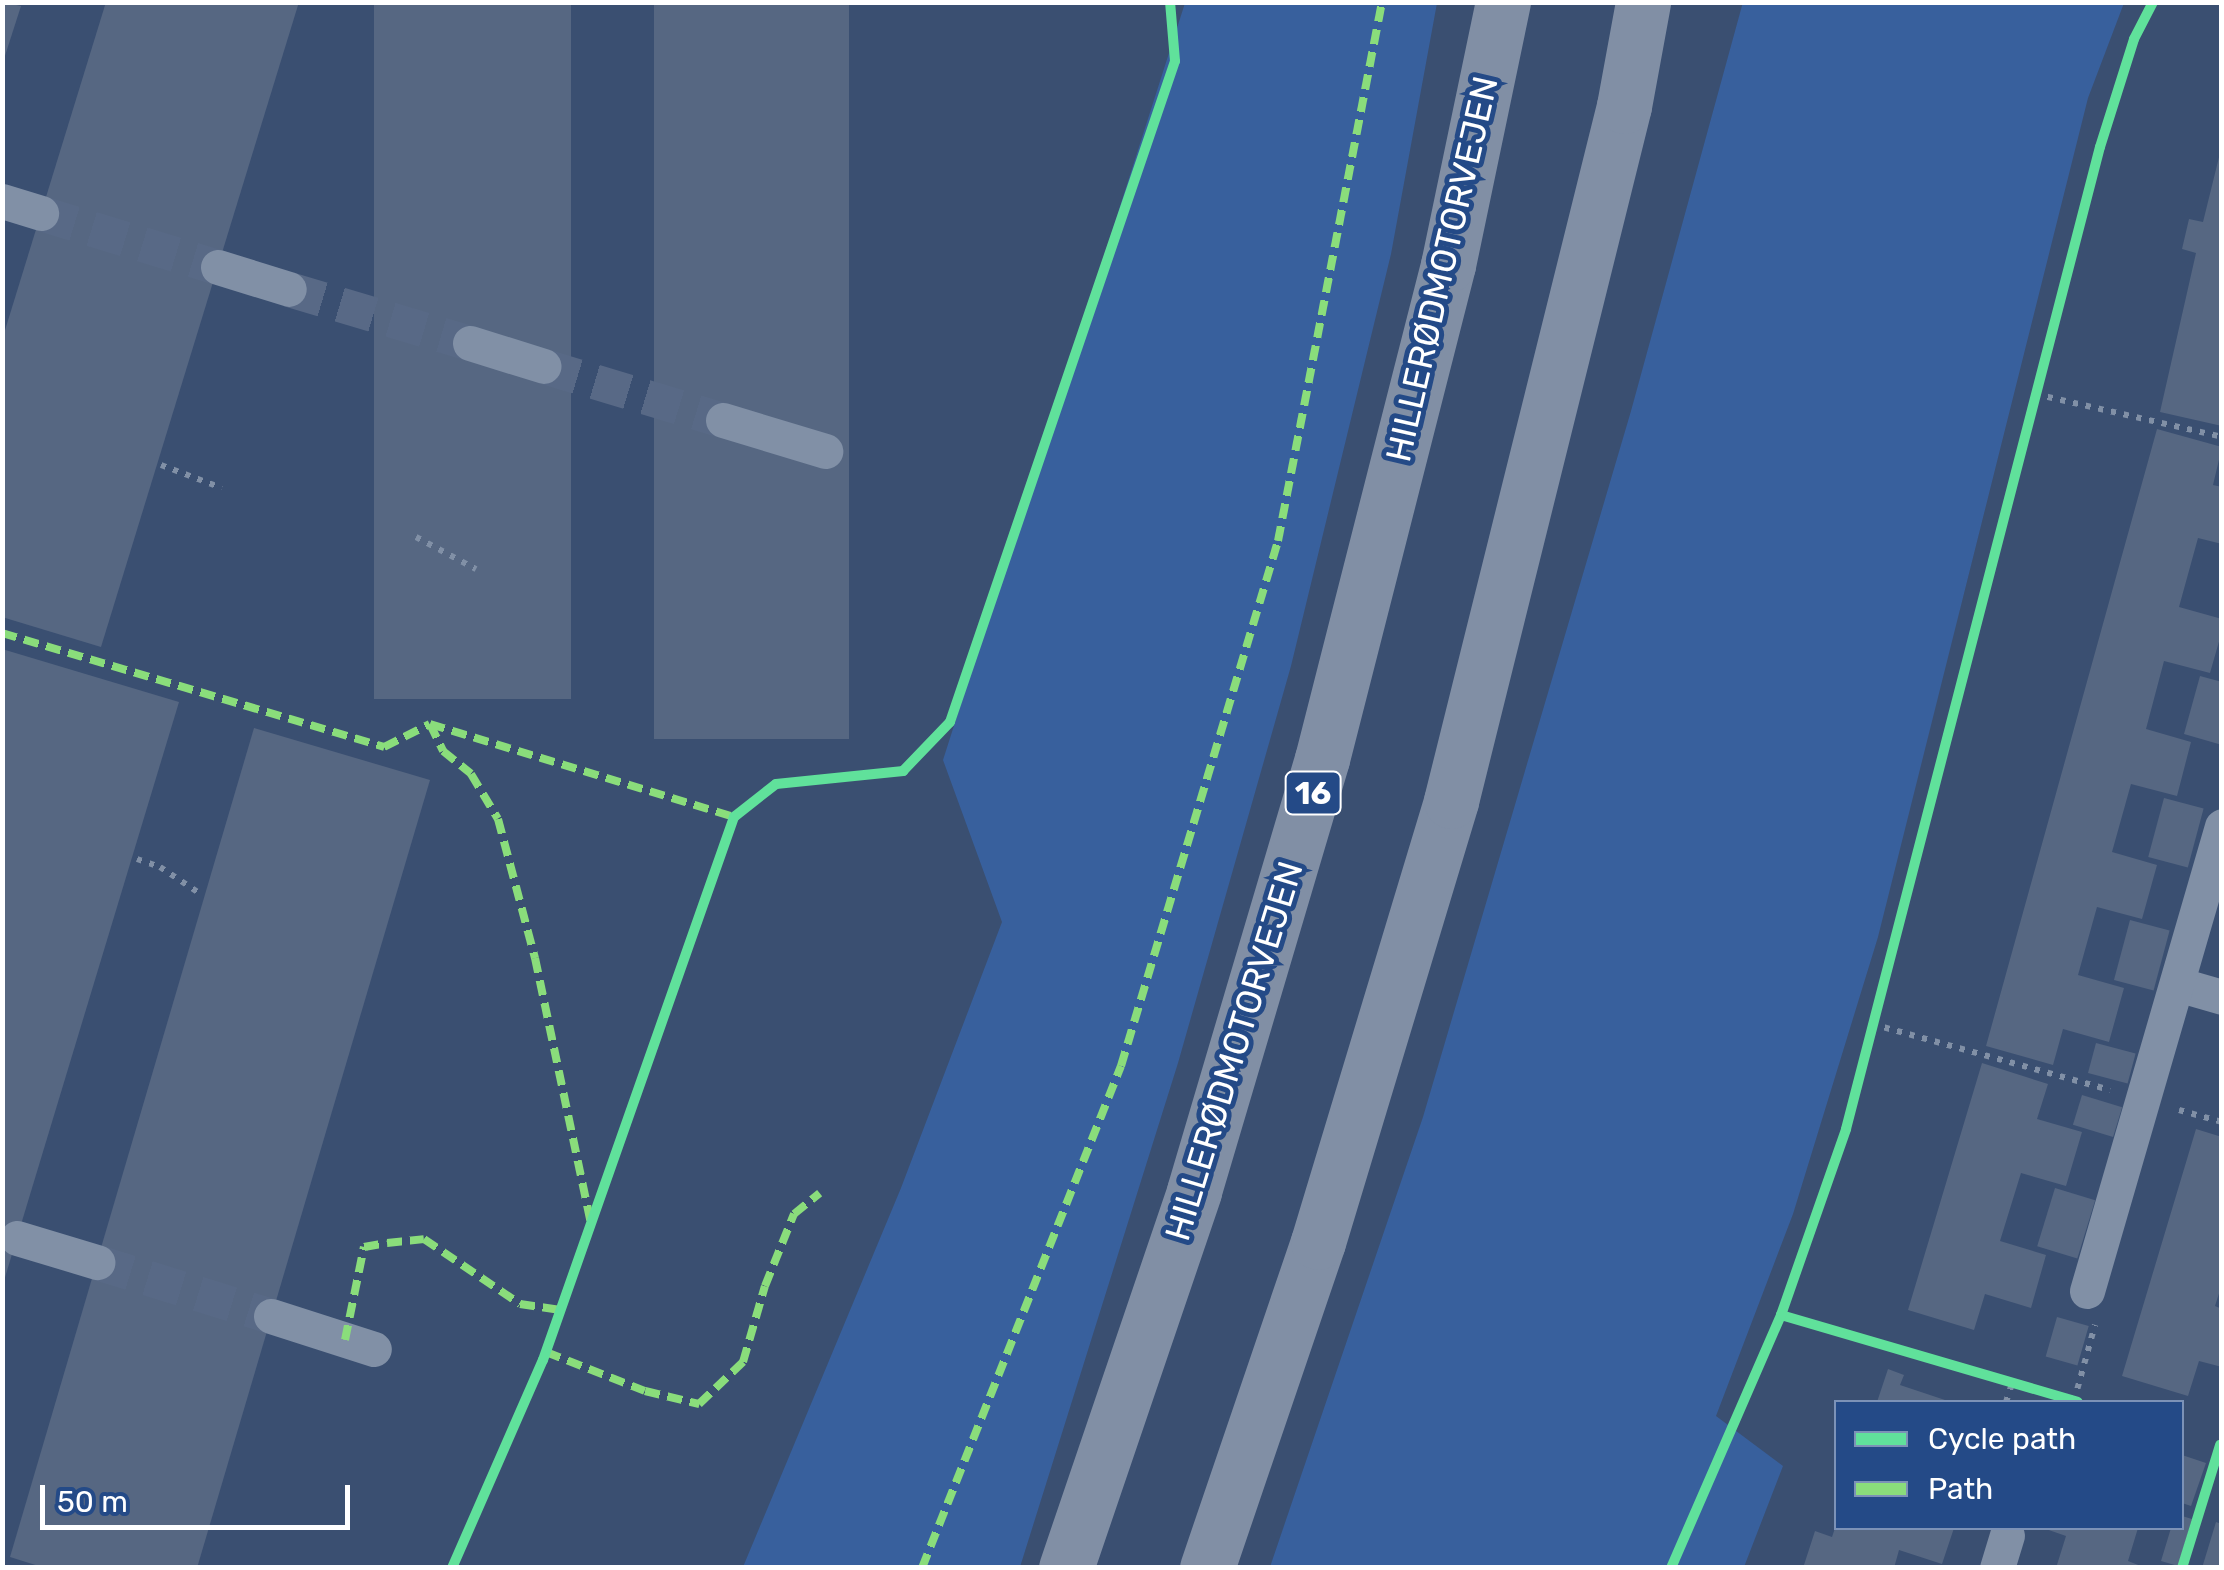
<!DOCTYPE html>
<html>
<head>
<meta charset="utf-8">
<style>
	body { margin:0 }
	#map { position:relative; width:2224px; height:1570px; overflow:hidden; background:#3a4f71; font-family:Rubik,sans-serif }
	div>[style] { position:absolute }
	[style*='--x'] { left:calc(var(--x)*1px); top:calc(var(--y)*1px); width:calc(var(--w)*1px); rotate:calc(var(--a)*1deg) }
	.green>* { inset:0; background:#38609d }
	.building>* { inset:0; background:#566782; transform-origin:0 0 }
	.minor-tunnel>* { height:35px; margin-top:-17.5px; transform-origin:0; background:repeating-linear-gradient(90deg,#586986 0 35px,transparent 0 53px) }
	.path>* { height:6px; margin-top:-3px; transform-origin:0; background:repeating-linear-gradient(90deg,#8190a6 0 5px,transparent 0 13px) }
	.minor>* { height:35px; margin:-17.5px; padding:0 17.5px; transform-origin:17.5px; border-radius:17.5px; background:#8190a6 }
	.motorway>* { height:55px; margin:-27.5px; padding:0 27.5px; transform-origin:27.5px; border-radius:27.5px; background:#818fa5 }
	.quiet>* { height:8px; margin-top:-4px; transform-origin:0; background:repeating-linear-gradient(90deg,#8add7b 0 15px,transparent 0 23px) }
	.cycleway>* { height:10px; margin:-5px; padding:0 5px; transform-origin:5px; border-radius:5px; background:#60e19b }
	span { translate:-50% -50%; white-space:nowrap; text-align:center; line-height:1.15; -webkit-text-stroke:10px #244a87; paint-order:stroke }
	.shield-label span { padding:2px 8px; background:#244a87; border:2px solid; border-radius:8px; -webkit-text-stroke-width:0 }
	.shield-label { font-size:32px; color:#fff; font-weight:700 }
	.street-label { font-size:35px; color:#fff }
	.frame { position:absolute; inset:0; border:5px solid #fff; pointer-events:none }
	.legend { position:absolute; left:1834px; top:1400px; width:350px; height:130px; box-sizing:border-box; background:#244a87; border:2px solid #7c92b7; margin:0; padding:12px 18px; list-style:none; font-size:30px; color:#fff }
	.legend li { display:flex; align-items:center; gap:20px; height:50px }
	.legend b { width:50px; border:2px solid #7c92b7 }
	.scale { position:absolute; left:40px; top:1485px; width:310px; height:45px; box-sizing:border-box; border:5px solid #fff; border-top:0; padding-left:12px; font-size:30px; line-height:35px; white-space:nowrap; color:#fff; -webkit-text-stroke:8px #244a87; paint-order:stroke }
</style>
</head>
<body>
<div id="map">
	<div class="green">
		<div style="clip-path:polygon(1743px 2px,2124px 3px,2088px 98px,1878px 937px,1793px 1214px,1716px 1416px,1783px 1466px,1744px 1567px,1270px 1567px,1423px 1117px,1631px 411px)"></div>
		<div style="clip-path:polygon(1185px 3px,1437px 3px,1391px 254px,1291px 666px,1178px 1063px,1020px 1567px,743px 1567px,901px 1188px,1002px 922px,943px 760px)"></div>
	</div>
	<div class="building">
		<div style="clip-path:polygon(2px 2px,21px 6px,3px 62px,2px 62px)"></div>
		<div style="clip-path:polygon(106px 2px,299px 2px,101px 647px,2px 617px,2px 340px)"></div>
		<div style="left:374px;top:2px;width:197px;height:697px"></div>
		<div style="left:654px;top:2px;width:195px;height:737px"></div>
		<div style="clip-path:polygon(2222px 145px,2222px 426px,2160px 412px,2196px 253px,2182px 249px,2189px 219px,2203px 222px)"></div>
		<div style="clip-path:polygon(2157px 429px,2222px 447px,2213px 485px,2222px 487px,2222px 544px,2198px 538px,2179px 607px,2222px 619px,2222px 631px,2210px 673px,2164px 661px,2146px 729px,2191px 742px,2177px 796px,2131px 784px,2112px 852px,2157px 865px,2142px 919px,2097px 907px,2078px 975px,2124px 988px,2109px 1042px,2063px 1029px,2053px 1065px,1986px 1046px)"></div>
		<div style="clip-path:polygon(2px 649px,179px 702px,3px 1284px,2px 1284px)"></div>
		<div style="clip-path:polygon(2200px 676px,2222px 682px,2222px 745px,2184px 734px)"></div>
		<div style="clip-path:polygon(254px 728px,430px 780px,197px 1568px,45px 1568px,10px 1557px)"></div>
		<div style="left:2164px;top:798px;width:41px;height:61px;rotate:15deg"></div>
		<div style="left:2130px;top:920px;width:41px;height:62px;rotate:15deg"></div>
		<div style="left:2096px;top:1043px;width:41px;height:31px;rotate:15deg"></div>
		<div style="clip-path:polygon(1982px 1063px,2048px 1084px,2037px 1119px,2082px 1132px,2066px 1186px,2021px 1173px,2000px 1241px,2046px 1255px,2031px 1308px,1985px 1294px,1974px 1330px,1908px 1310px)"></div>
		<div style="left:2082px;top:1095px;width:42px;height:31px;rotate:17deg"></div>
		<div style="clip-path:polygon(2196px 1129px,2222px 1137px,2222px 1284px,2215px 1306px,2222px 1309px,2222px 1367px,2199px 1361px,2188px 1396px,2122px 1376px)"></div>
		<div style="left:2055px;top:1188px;width:42px;height:61px;rotate:17deg"></div>
		<div style="left:2057px;top:1317px;width:33px;height:41px;rotate:16deg"></div>
		<div style="clip-path:polygon(1888px 1369px,1904px 1375px,1900px 1385px,1951px 1402px,1877px 1402px)"></div>
		<div style="clip-path:polygon(2182px 1455px,2206px 1463px,2191px 1506px,2182px 1503px)"></div>
		<div style="clip-path:polygon(2182px 1516px,2192px 1519px,2178px 1566px,2161px 1561px,2171px 1528px,2182px 1528px)"></div>
		<div style="clip-path:polygon(2216px 1522px,2222px 1524px,2222px 1568px,2202px 1568px)"></div>
		<div style="clip-path:polygon(1835px 1528px,1954px 1528px,1942px 1564px,1899px 1550px,1894px 1568px,1803px 1568px,1815px 1531px,1832px 1537px)"></div>
		<div style="clip-path:polygon(2043px 1528px,2138px 1528px,2128px 1561px,2146px 1568px,2056px 1568px,2066px 1536px)"></div>
	</div>
	<div class="minor-tunnel">
		<div style="--x:41;--y:213;--w:185;--a:17"></div>
		<div style="--x:289;--y:289;--w:189;--a:16.6"></div>
		<div style="--x:544;--y:366;--w:187;--a:16.8"></div>
		<div style="--x:97;--y:1262;--w:182;--a:17.2"></div>
	</div>
	<div class="path">
		<div style="--x:2035;--y:394;--w:192;--a:12.9"></div>
		<div style="--x:161;--y:465;--w:65;--a:20.7"></div>
		<div style="--x:416;--y:537;--w:68;--a:28.1"></div>
		<div style="--x:137;--y:859;--w:24;--a:19"></div>
		<div style="--x:160;--y:867;--w:47;--a:33.7"></div>
		<div style="--x:1872;--y:1024;--w:247;--a:15.5"></div>
		<div style="--x:2179;--y:1110;--w:45;--a:15.6"></div>
		<div style="--x:2074;--y:1401;--w:79;--a:-74.6"></div>
		<div style="--x:2006;--y:1402;--w:20;--a:-72"></div>
	</div>
	<div class="minor">
		<div style="--x:2;--y:201;--w:41;--a:17.1"></div>
		<div style="--x:218;--y:267;--w:74;--a:17.2"></div>
		<div style="--x:470;--y:343;--w:77;--a:17.3"></div>
		<div style="--x:723;--y:420;--w:107;--a:16.9"></div>
		<div style="--x:2177;--y:984;--w:47;--a:16.1"></div>
		<div style="--x:17;--y:1238;--w:84;--a:16.7"></div>
		<div style="--x:2087;--y:1291;--w:484;--a:-73.8"></div>
		<div style="--x:271;--y:1316;--w:108;--a:17.8"></div>
		<div style="--x:1997;--y:1568;--w:34;--a:-73"></div>
	</div>
	<div class="motorway">
		<div style="--x:1066;--y:1568;--w:398;--a:-71.2"></div>
		<div style="--x:1194;--y:1191;--w:451;--a:-73.5"></div>
		<div style="--x:1322;--y:759;--w:510;--a:-75.69"></div>
		<div style="--x:1448;--y:265;--w:269;--a:-78.2"></div>
		<div style="--x:1207;--y:1568;--w:344;--a:-71.2"></div>
		<div style="--x:1318;--y:1242;--w:461;--a:-73.2"></div>
		<div style="--x:1451;--y:801;--w:716;--a:-76.02"></div>
		<div style="--x:1624;--y:106;--w:106;--a:-79.6"></div>
	</div>
	<div class="quiet">
		<div style="--x:2;--y:633;--w:399;--a:16.6"></div>
		<div style="--x:384;--y:747;--w:51;--a:-26.6"></div>
		<div style="--x:430;--y:724;--w:318;--a:17"></div>
		<div style="--x:430;--y:724;--w:30;--a:64"></div>
		<div style="--x:443;--y:751;--w:36;--a:39"></div>
		<div style="--x:471;--y:774;--w:52;--a:59"></div>
		<div style="--x:498;--y:819;--w:144;--a:75.1"></div>
		<div style="--x:535;--y:958;--w:268;--a:78.1"></div>
		<div style="--x:345;--y:1340;--w:95;--a:-78.5"></div>
		<div style="--x:364;--y:1247;--w:23;--a:-10"></div>
		<div style="--x:387;--y:1243;--w:37;--a:-6"></div>
		<div style="--x:424;--y:1239;--w:116;--a:34.1"></div>
		<div style="--x:520;--y:1304;--w:41;--a:8.3"></div>
		<div style="--x:546;--y:1352;--w:106;--a:21.5"></div>
		<div style="--x:645;--y:1391;--w:56;--a:13.5"></div>
		<div style="--x:699;--y:1404;--w:61;--a:-43.7"></div>
		<div style="--x:743;--y:1362;--w:79;--a:-73.9"></div>
		<div style="--x:765;--y:1286;--w:78;--a:-68.1"></div>
		<div style="--x:794;--y:1214;--w:33;--a:-39"></div>
		<div style="--x:922;--y:1568;--w:540;--a:-68.38"></div>
		<div style="--x:1121;--y:1066;--w:548;--a:-73.35"></div>
		<div style="--x:1278;--y:541;--w:549;--a:-79.08"></div>
	</div>
	<div class="cycleway">
		<div style="--x:1781;--y:1315;--w:309;--a:16.3"></div>
		<div style="--x:452;--y:1568;--w:227;--a:-66.4"></div>
		<div style="--x:543;--y:1360;--w:576;--a:-70.62"></div>
		<div style="--x:734;--y:817;--w:53;--a:-38.2"></div>
		<div style="--x:776;--y:784;--w:128;--a:-5.8"></div>
		<div style="--x:903;--y:771;--w:68;--a:-46.2"></div>
		<div style="--x:950;--y:722;--w:698;--a:-71.2"></div>
		<div style="--x:1175;--y:61;--w:59;--a:-94.8"></div>
		<div style="--x:1671;--y:1568;--w:276;--a:-66.5"></div>
		<div style="--x:1781;--y:1315;--w:197;--a:-70.7"></div>
		<div style="--x:1846;--y:1129;--w:1014;--a:-75.5"></div>
		<div style="--x:2100;--y:147;--w:113;--a:-72.5"></div>
		<div style="--x:2134;--y:39;--w:42;--a:-62.8"></div>
		<div style="--x:2182;--y:1568;--w:129;--a:-72.8"></div>
	</div>
	<div class="shield-label">
		<span style="left:1313px;top:793px">16</span>
	</div>
	<div class="street-label">
		<span style="left:1442px;top:269px;rotate:-77deg">HILLERØDMOTORVEJEN</span>
		<span style="left:1234px;top:1051px;rotate:-73deg">HILLERØDMOTORVEJEN</span>
	</div>
	<div class="frame"></div>
	<ul class="legend">
	<li><b style="height:12px;background:#60e19b"></b>Cycle path</li>
	<li><b style="height:12px;background:#8add7b"></b>Path</li>
	</ul>
	<div class="scale">50 m</div>
</div>
</body>
</html>
